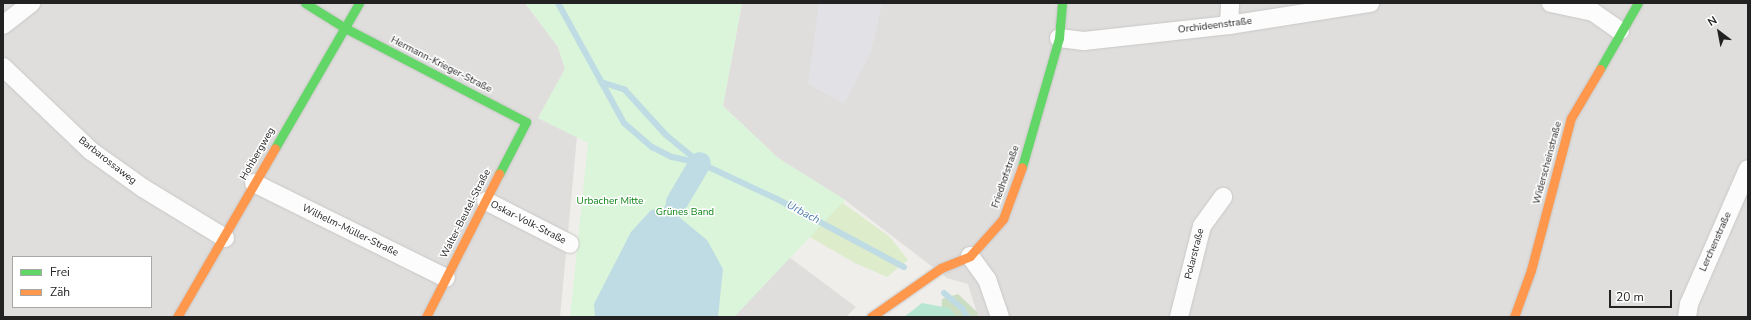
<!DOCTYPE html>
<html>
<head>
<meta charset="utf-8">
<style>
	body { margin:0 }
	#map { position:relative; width:1751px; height:320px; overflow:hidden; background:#f0eeeb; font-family:"Nunito Sans",sans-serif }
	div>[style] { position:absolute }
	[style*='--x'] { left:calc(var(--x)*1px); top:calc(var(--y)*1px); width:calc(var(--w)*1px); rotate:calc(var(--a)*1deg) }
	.residential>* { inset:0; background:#dfdedc }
	.grass>* { inset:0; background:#ddeccb }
	.forest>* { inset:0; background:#cbdec1 }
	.park>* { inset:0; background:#daf5da }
	.pitch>* { inset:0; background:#b7e6d2 }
	.plaza>* { inset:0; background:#e2e1e5 }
	.water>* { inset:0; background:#bfdbe3 }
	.stream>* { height:6px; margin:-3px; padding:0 3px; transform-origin:3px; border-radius:3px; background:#bfdbe3 }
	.canal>* { height:22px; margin:-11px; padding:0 11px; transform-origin:11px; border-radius:11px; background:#bfdbe3 }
	.roads { filter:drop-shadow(0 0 1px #c9c8c7) drop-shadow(0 0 1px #c9c8c7) }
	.street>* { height:18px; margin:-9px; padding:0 9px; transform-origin:9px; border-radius:9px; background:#fdfcfc }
	.fast>* { height:9px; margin:-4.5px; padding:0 4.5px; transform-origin:4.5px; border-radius:4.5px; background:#63d668 }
	.slow>* { height:9px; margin:-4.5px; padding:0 4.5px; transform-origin:4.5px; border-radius:4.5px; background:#ff974d }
	span { translate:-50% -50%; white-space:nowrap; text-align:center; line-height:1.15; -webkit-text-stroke:3px #fff; paint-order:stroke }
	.street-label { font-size:10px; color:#222 }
	.park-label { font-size:10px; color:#0c8416 }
	.water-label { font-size:11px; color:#4a7aab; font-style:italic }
	.frame { position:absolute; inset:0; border:4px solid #222; pointer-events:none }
	.legend { position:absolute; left:12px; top:256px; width:140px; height:52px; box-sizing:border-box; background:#fff; border:1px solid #a7a7a7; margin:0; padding:5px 7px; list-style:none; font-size:12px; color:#222 }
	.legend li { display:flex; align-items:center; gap:8px; height:20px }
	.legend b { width:20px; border:1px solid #a7a7a7 }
	.north { position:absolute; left:1699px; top:12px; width:40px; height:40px; -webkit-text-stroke:3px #fff; paint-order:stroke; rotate:328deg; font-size:11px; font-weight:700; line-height:16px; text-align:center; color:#222 }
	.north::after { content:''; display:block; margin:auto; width:14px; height:18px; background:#222; clip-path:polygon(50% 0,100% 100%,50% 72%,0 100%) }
	.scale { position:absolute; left:1609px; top:290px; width:63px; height:18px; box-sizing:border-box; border:2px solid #222; border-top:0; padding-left:5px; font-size:12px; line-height:14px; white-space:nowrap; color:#222; -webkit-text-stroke:3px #fff; paint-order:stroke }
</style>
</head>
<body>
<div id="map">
	<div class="residential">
		<div style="clip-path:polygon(evenodd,3px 3px,525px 3px,558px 47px,565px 69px,538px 118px,577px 137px,560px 317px,3px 317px,3px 3px,13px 257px,151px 257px,151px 307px,13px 307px,13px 257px)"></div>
		<div style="clip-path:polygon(742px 3px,1748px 3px,1748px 317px,978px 317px,968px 284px,947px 278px,845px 200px,778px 158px,723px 106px)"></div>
		<div style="clip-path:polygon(789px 257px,856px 307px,846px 317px,734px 317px)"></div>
	</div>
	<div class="grass">
		<div style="clip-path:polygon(829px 193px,890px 237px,908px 260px,887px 277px,855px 263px,773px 216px)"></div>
	</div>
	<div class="forest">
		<div style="clip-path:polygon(958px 294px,977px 312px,978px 317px,941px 317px,942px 299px)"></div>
	</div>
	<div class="park">
		<div style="clip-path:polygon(525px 3px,742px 3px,723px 106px,778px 158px,845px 200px,734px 317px,570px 317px,588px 143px,538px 118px,565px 69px,558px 47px)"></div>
	</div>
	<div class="pitch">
		<div style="clip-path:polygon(922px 303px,949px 308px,957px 317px,904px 317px)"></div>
	</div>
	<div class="plaza">
		<div style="clip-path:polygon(819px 3px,882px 4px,871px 53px,844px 104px,808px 84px)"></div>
	</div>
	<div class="water">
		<div style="clip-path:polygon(669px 198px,685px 207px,679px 217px,707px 240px,723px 269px,718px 317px,595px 317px,594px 304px,631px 232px,651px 210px,664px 208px)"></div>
	</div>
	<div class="stream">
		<div style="--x:558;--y:3;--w:137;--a:61.2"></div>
		<div style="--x:624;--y:123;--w:37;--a:41"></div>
		<div style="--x:652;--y:147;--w:22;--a:27"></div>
		<div style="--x:672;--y:157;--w:29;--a:12"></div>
		<div style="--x:700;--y:163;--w:85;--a:25.1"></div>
		<div style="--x:777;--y:199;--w:144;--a:28.2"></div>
		<div style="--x:601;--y:82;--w:25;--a:18"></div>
		<div style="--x:625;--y:90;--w:61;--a:47.7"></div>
		<div style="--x:666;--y:135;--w:44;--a:39.5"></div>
		<div style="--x:944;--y:293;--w:23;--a:40"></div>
		<div style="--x:962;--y:308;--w:10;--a:61"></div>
	</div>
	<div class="canal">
		<div style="--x:677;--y:202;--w:45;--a:-59.5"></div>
	</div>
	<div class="roads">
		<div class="street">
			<div style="--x:1551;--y:3;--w:43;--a:12.1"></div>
			<div style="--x:1593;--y:12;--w:33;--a:35"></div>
			<div style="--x:3;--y:25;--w:36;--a:-38"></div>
			<div style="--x:1229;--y:25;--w:22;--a:-87"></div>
			<div style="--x:1059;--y:38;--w:25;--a:7"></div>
			<div style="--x:1084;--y:41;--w:146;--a:-6.3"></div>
			<div style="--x:1229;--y:25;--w:143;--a:-8.9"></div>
			<div style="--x:3;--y:67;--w:122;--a:43.7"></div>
			<div style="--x:91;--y:151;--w:64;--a:35.4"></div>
			<div style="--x:143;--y:188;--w:96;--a:31.4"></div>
			<div style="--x:254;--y:183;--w:214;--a:26.3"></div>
			<div style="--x:486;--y:201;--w:94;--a:27.1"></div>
			<div style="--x:970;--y:256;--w:29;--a:54"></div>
			<div style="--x:987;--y:279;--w:40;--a:71.1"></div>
			<div style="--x:1179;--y:317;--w:94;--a:-75.8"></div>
			<div style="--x:1202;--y:226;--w:36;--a:-54"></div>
			<div style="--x:1687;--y:317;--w:13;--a:-81"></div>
			<div style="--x:1689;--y:304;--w:147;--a:-66.4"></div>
		</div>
		<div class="fast">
			<div style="--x:305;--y:3;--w:47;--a:32"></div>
			<div style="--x:345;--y:28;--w:204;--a:27.4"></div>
			<div style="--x:526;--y:122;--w:59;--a:117.4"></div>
			<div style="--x:1600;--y:69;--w:76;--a:-60.1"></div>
			<div style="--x:275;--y:148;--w:168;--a:-59.9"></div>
			<div style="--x:1022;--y:167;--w:134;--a:-74"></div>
			<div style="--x:1059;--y:38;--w:35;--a:-85"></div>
		</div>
		<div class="slow">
			<div style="--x:177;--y:317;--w:195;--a:-59.9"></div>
			<div style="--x:426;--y:317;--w:161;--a:-63"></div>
			<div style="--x:871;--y:317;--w:85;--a:-35"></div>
			<div style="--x:941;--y:268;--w:31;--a:-22"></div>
			<div style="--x:970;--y:256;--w:50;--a:-48.3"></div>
			<div style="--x:1003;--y:219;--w:55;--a:-69.9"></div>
			<div style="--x:1514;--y:317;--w:50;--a:-70.1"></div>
			<div style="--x:1531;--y:270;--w:157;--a:-75.3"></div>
			<div style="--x:1571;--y:118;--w:57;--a:-59.4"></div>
		</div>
	</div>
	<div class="street-label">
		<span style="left:1215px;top:26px;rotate:-7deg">Orchideenstraße</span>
		<span style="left:441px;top:65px;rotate:27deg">Hermann-Krieger-Straße</span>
		<span style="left:258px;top:154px;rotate:-60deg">Hohbergweg</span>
		<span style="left:107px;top:161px;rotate:38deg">Barbarossaweg</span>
		<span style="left:1548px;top:163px;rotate:-75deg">Widerscheinstraße</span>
		<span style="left:1006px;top:177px;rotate:-71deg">Friedhofstraße</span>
		<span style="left:466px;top:214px;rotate:-63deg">Walter-Beutel-Straße</span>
		<span style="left:528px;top:223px;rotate:27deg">Oskar-Volk-Straße</span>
		<span style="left:350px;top:231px;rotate:26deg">Wilhelm-Müller-Straße</span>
		<span style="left:1716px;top:242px;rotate:-66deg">Lerchenstraße</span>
		<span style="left:1195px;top:254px;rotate:-76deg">Polarstraße</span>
	</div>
	<div class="park-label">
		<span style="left:610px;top:202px">Urbacher Mitte</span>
		<span style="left:685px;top:213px">Grünes Band</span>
	</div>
	<div class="water-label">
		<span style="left:803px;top:213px;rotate:28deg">Urbach</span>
	</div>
	<div class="frame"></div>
	<ul class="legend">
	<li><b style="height:5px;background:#63d668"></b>Frei</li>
	<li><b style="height:5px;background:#ff974d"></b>Zäh</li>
	</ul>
	<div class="north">N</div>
	<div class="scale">20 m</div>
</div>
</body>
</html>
